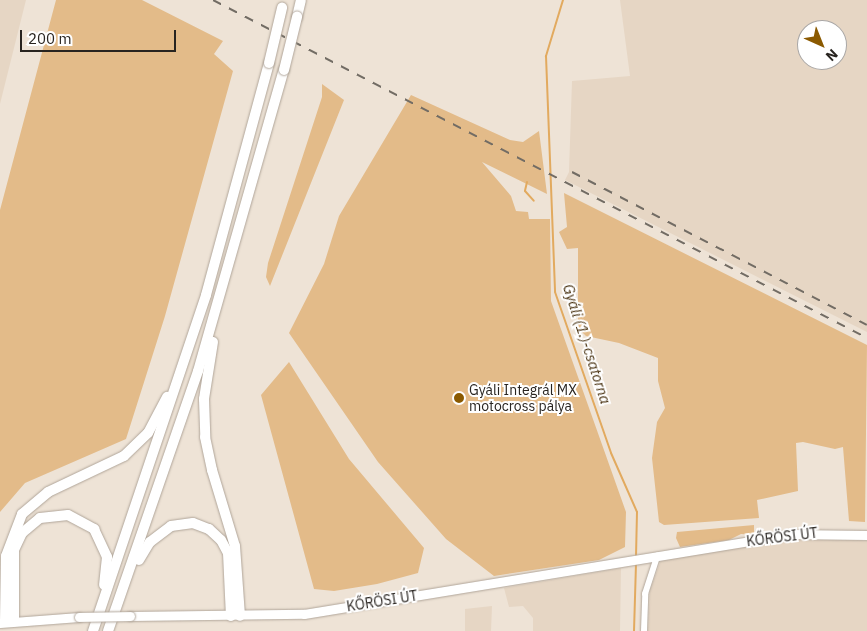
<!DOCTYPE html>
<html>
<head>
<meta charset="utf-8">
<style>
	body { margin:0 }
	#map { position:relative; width:867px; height:631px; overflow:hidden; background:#eee3d6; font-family:"IBM Plex Sans",sans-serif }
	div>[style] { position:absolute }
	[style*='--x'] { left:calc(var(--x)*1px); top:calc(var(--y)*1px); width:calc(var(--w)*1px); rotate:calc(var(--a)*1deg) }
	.built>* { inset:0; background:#e6d6c4 }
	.green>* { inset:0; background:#e3bb89 }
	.stream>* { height:2px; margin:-1px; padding:0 1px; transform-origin:1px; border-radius:1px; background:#e2aa5f }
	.roads { filter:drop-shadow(0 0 1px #b0a599) drop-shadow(0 0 1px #b0a599) }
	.minor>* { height:5.5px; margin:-2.75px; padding:0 2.75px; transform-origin:2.75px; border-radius:2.75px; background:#fff }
	.secondary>* { height:9px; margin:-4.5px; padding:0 4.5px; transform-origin:4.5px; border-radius:4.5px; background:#fff }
	.trunk>* { height:10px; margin:-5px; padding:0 5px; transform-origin:5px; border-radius:5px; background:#fff }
	.rail>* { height:2px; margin-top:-1px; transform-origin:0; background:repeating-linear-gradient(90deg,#726c64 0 9px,transparent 0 18px) }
	.bridges { filter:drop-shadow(0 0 1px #b0a599) drop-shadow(0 0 1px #b0a599) }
	.secondary-bridge>* { height:9px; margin:-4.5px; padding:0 4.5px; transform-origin:4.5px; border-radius:4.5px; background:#fff }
	.trunk-bridge>* { height:10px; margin:-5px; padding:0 5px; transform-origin:5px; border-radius:5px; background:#fff }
	.dots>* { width:14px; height:14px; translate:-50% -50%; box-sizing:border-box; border:2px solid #fff; border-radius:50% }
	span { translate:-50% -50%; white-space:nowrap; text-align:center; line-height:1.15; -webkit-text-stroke:4px #fff; paint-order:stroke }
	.poi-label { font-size:14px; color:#282420 }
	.left { translate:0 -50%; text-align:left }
	.street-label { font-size:14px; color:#282420 }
	.water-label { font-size:15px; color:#4a3312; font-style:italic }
	.north { position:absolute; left:797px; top:20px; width:50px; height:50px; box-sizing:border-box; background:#fff; border:1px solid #a9a7a6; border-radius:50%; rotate:136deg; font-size:14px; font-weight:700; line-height:20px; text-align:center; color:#282420 }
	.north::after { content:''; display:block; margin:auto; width:18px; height:22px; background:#8b5a01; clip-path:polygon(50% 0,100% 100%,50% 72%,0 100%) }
	.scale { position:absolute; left:20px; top:30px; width:156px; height:22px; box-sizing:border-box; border:2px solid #282420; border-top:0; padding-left:6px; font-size:15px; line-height:18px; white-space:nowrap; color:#282420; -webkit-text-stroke:4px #fff; paint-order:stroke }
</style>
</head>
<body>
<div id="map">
	<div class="built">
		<div style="clip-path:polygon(0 0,26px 0,0 104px)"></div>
		<div style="clip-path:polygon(evenodd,620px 0,867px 0,867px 332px,565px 180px,569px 172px,572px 81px,630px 76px,620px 0,807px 30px,837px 30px,837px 60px,807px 60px,807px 30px)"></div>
		<div style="clip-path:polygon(809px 535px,867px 541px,867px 631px,648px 631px,650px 590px,661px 560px)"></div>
		<div style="clip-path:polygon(621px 568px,620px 631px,533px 631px,533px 618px,523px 606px,509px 607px,504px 588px)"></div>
		<div style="clip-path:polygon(492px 606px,491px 631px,465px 631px,465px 609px)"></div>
	</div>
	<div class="green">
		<div style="clip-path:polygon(56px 0,142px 0,223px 41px,214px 54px,233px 71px,165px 316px,126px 439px,25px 483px,0 512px,0 210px)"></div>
		<div style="clip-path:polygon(322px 84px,344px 100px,270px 286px,266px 277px,268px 263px,322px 97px)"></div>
		<div style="clip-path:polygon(411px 95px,510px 140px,523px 142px,539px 131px,547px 194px,482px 162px,511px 196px,516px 211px,528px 212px,529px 219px,550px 219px,551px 301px,626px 512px,625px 547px,599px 560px,494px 576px,446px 539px,378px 462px,289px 333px,324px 264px,339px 216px)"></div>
		<div style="clip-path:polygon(564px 193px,867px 345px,865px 522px,849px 521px,843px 447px,835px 449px,803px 442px,796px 443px,798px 491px,757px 500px,759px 518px,664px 525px,659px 522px,652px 458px,657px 422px,665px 408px,658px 381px,658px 358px,619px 343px,586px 336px,578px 328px,578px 248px,567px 249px,559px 232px,567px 227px)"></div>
		<div style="clip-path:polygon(289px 362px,349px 459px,424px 548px,418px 573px,377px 584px,334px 591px,314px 589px,261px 395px)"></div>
		<div style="clip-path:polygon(754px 525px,754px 535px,741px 534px,729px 540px,680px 547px,676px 538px,677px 532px)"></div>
	</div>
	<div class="stream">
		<div style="--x:563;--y:0;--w:59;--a:106.9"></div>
		<div style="--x:546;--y:56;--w:236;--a:87.8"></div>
		<div style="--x:555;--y:292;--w:170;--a:70.8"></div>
		<div style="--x:611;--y:453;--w:64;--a:66.2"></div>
		<div style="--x:637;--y:512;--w:44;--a:91.3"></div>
		<div style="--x:527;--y:182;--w:9;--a:103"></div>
		<div style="--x:525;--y:191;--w:13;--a:48"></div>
		<div style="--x:634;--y:631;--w:68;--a:-88.3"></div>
	</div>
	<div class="roads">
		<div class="minor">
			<div style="--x:644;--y:631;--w:37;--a:-88"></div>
			<div style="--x:645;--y:594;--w:40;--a:-72"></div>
		</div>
		<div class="secondary">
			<div style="--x:130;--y:616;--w:174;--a:-0.7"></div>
			<div style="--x:304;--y:614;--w:496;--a:-9.3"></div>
			<div style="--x:793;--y:534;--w:74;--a:0.8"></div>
			<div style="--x:0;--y:623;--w:79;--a:-4.3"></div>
		</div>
		<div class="trunk">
			<div style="--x:297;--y:17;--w:17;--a:-77"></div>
			<div style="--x:213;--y:342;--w:58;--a:99"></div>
			<div style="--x:204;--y:399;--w:38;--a:88"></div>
			<div style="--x:205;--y:437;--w:34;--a:78"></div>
			<div style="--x:212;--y:470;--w:79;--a:73.2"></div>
			<div style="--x:235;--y:546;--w:70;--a:85.9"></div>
			<div style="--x:139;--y:560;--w:21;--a:-59"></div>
			<div style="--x:150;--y:542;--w:26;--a:-37"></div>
			<div style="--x:171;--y:526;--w:22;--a:-8"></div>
			<div style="--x:193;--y:523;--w:17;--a:21"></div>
			<div style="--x:209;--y:529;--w:16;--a:43"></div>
			<div style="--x:221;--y:540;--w:15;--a:62"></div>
			<div style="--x:228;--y:553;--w:63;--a:87.3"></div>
			<div style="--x:14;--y:621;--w:71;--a:-90"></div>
			<div style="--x:14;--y:550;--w:19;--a:-65"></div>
			<div style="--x:22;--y:533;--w:23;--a:-40"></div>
			<div style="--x:40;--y:518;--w:28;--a:-6"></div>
			<div style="--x:68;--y:515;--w:30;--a:28"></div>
			<div style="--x:94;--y:529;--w:31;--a:65"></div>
			<div style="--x:107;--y:557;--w:28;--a:96"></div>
			<div style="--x:5;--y:622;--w:66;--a:-89.1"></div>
			<div style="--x:6;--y:556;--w:45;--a:-69.1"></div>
			<div style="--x:22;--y:514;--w:34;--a:-40"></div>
			<div style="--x:48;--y:492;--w:84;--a:-25.3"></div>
			<div style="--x:124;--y:456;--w:33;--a:-44"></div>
			<div style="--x:148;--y:433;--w:41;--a:-62.2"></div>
			<div style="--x:93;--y:631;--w:354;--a:-71.4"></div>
			<div style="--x:206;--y:295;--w:240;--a:-74.8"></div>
			<div style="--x:108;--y:631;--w:275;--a:-70.9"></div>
			<div style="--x:198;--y:371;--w:313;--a:-74.1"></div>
		</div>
	</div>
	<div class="rail">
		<div style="--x:213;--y:0;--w:736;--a:27.33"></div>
		<div style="--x:572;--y:172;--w:332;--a:27.4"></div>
	</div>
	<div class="bridges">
		<div class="secondary-bridge">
			<div style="--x:79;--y:617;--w:51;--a:-1.1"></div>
		</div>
		<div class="trunk-bridge">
			<div style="--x:269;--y:63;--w:57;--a:-76.7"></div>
			<div style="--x:284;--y:70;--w:55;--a:-76.2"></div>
		</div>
	</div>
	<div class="dots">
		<div style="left:459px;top:398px;background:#8b5a01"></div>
	</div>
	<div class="poi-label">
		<span class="left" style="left:469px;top:398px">Gyáli Integrál MX<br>motocross pálya</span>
	</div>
	<div class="street-label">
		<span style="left:782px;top:537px;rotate:-7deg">KŐRÖSI ÚT</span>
		<span style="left:382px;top:601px;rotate:-9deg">KŐRÖSI ÚT</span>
	</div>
	<div class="water-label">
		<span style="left:587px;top:344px;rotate:72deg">Gyáli (1.)-csatorna</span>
	</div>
	<div class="north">N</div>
	<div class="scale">200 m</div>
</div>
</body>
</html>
